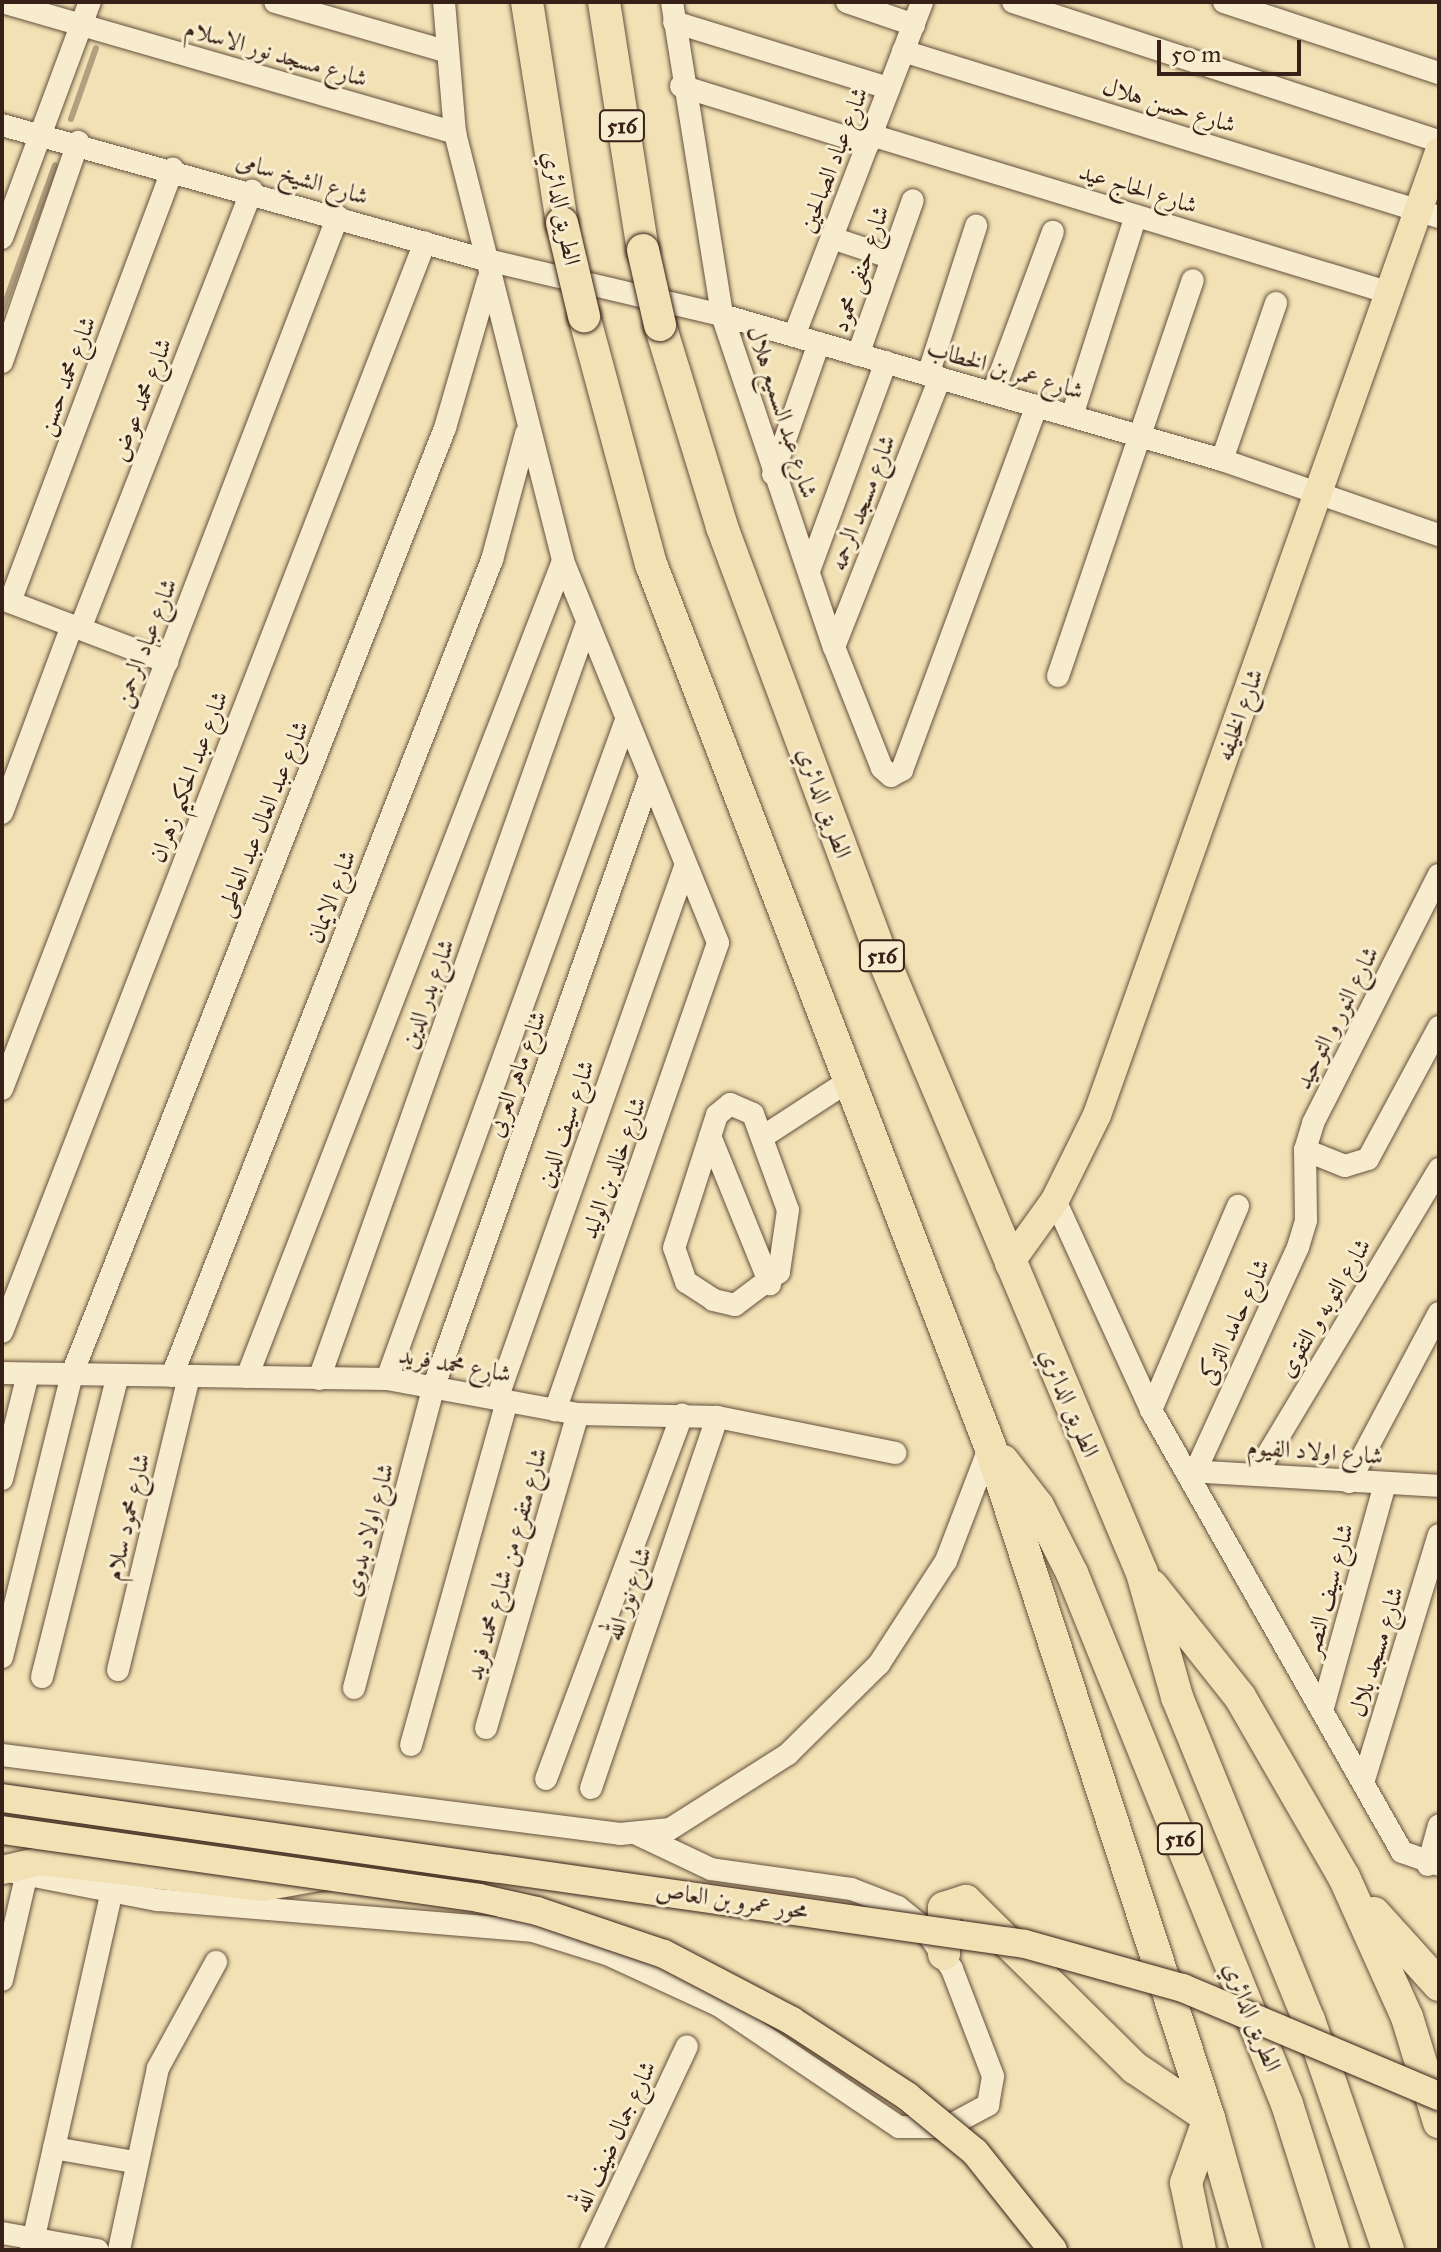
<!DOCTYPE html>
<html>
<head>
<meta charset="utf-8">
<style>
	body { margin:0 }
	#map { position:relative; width:1441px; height:2252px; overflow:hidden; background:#f2e1b4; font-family:"IM FELL Great Primer",Amiri,serif }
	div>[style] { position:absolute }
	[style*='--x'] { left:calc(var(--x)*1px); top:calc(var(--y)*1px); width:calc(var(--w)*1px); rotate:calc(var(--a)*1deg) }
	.stream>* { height:6px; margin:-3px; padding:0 3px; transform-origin:3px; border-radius:3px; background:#b29f7f }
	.roads { filter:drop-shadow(0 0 2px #66503e) drop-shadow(0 0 2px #66503e) }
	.minor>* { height:22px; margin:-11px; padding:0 11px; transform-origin:11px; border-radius:11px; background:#f7ecce }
	.major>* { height:28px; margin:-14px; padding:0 14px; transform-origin:14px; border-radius:14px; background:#f2e1b4 }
	.highway>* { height:32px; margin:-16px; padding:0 16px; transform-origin:16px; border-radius:16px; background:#f2e1b4 }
	.bridges { filter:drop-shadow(0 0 2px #372017) drop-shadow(0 0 2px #372017) }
	.major-bridge>* { height:28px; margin:-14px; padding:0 14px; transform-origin:14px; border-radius:14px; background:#f2e1b4 }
	.highway-bridge>* { height:32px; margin:-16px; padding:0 16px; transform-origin:16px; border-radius:16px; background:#f2e1b4 }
	span { translate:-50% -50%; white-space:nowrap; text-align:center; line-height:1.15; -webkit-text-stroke:6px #f7ecce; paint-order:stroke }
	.shield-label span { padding:2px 6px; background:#f7ecce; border:2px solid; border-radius:6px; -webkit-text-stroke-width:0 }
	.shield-label { font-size:22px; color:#372017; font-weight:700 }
	.street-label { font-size:24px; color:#372017 }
	.frame { position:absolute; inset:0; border:4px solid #372017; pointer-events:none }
	.scale { position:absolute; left:1157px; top:40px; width:144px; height:36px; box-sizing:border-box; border:4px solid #372017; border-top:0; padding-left:10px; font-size:24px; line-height:28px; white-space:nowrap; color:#372017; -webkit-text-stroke:6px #f7ecce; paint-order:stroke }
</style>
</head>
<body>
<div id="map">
	<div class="stream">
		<div style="--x:71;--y:119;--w:75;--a:-70.6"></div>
		<div style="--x:2;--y:311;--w:155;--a:-70"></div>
	</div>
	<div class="roads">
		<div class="minor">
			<div style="--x:2;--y:2;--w:472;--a:16.1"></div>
			<div style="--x:275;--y:2;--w:180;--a:16.1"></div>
			<div style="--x:444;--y:2;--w:131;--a:85.2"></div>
			<div style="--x:455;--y:133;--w:441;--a:75.8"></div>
			<div style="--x:563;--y:561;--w:412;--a:67.9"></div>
			<div style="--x:718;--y:943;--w:495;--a:109.2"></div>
			<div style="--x:672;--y:2;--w:317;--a:80.9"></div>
			<div style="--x:722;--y:315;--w:350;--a:71.4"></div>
			<div style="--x:834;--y:647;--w:130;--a:68.4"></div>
			<div style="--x:882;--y:768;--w:12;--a:42"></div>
			<div style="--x:891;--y:776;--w:13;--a:-29"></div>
			<div style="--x:902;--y:770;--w:388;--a:-69.7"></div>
			<div style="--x:847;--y:2;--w:71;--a:18.9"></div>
			<div style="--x:1013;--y:2;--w:448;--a:18.1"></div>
			<div style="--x:1224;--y:2;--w:226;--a:18.3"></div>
			<div style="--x:674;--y:22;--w:225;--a:17.1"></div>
			<div style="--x:903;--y:51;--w:561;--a:17.21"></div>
			<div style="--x:681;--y:86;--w:196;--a:17.2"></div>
			<div style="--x:2;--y:125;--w:499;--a:15.6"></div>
			<div style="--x:483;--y:259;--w:245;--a:13.2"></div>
			<div style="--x:722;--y:315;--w:521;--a:16.17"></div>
			<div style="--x:1222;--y:460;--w:230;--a:19.1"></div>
			<div style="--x:871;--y:135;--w:543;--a:16.93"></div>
			<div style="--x:2;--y:238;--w:252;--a:-69.6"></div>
			<div style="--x:832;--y:238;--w:63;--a:18.4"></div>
			<div style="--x:794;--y:336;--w:358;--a:-69"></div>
			<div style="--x:858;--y:355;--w:164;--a:-70.5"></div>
			<div style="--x:2;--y:362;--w:233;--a:-70.9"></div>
			<div style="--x:928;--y:375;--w:157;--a:-72.1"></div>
			<div style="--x:993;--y:393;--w:172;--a:-69.6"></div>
			<div style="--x:1072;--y:416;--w:210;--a:-72.3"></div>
			<div style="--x:1222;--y:460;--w:166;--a:-71"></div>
			<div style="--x:773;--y:474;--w:139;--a:-70.7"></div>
			<div style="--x:809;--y:571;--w:223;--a:-69.8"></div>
			<div style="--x:2;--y:599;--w:177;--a:20.9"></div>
			<div style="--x:10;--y:602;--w:463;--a:-69.4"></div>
			<div style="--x:80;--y:629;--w:471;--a:-68.6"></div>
			<div style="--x:834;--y:647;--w:289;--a:-68.5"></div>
			<div style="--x:1058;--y:676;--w:418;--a:-71.2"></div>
			<div style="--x:2;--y:813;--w:200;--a:-69.5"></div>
			<div style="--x:2;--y:1089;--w:935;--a:-68.95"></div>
			<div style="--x:730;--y:1104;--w:25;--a:23"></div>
			<div style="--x:753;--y:1114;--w:102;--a:70"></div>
			<div style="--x:788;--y:1210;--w:63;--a:98.3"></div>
			<div style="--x:779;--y:1272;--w:55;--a:143.1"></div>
			<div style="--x:735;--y:1305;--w:22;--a:-167"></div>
			<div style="--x:714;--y:1300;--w:33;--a:-147"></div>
			<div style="--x:686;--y:1282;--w:36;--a:-109"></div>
			<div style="--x:674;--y:1248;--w:140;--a:-72.1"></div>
			<div style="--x:717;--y:1115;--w:17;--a:-40"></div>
			<div style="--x:710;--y:1136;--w:160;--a:67.9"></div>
			<div style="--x:764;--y:1136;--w:99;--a:-33"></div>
			<div style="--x:1305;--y:1150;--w:43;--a:21.8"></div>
			<div style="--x:1345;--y:1166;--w:24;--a:-17"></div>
			<div style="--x:1368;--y:1159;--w:150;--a:-61.7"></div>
			<div style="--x:1055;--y:1200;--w:231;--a:65.4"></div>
			<div style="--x:1151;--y:1410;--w:508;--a:60.41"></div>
			<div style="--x:1402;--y:1852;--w:39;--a:19"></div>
			<div style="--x:2;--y:1332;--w:1169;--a:-68.79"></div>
			<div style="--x:2;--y:1373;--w:385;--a:0.9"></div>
			<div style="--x:387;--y:1379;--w:194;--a:10.4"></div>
			<div style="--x:578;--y:1414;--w:139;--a:1.2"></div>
			<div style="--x:717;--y:1417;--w:182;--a:11.4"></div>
			<div style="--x:172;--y:1376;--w:877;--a:-68.59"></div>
			<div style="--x:492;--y:560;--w:131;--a:-74.9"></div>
			<div style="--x:247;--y:1377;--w:875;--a:-68.83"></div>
			<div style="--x:319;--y:1379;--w:799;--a:-70.48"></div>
			<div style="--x:387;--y:1379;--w:698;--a:-70.06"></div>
			<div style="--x:497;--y:1399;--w:564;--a:-70.54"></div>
			<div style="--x:1151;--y:1410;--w:222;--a:-66.9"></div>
			<div style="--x:1196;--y:1470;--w:245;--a:-65.4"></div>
			<div style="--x:1298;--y:1247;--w:28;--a:-73"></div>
			<div style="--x:1306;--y:1220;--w:70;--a:-90.8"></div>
			<div style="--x:1305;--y:1150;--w:28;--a:-73"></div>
			<div style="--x:1313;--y:1123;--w:278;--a:-63.1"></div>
			<div style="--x:1187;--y:1471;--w:252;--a:3.4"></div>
			<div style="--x:1256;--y:1474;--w:356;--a:-59"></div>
			<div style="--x:2;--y:1479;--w:108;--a:-76.1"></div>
			<div style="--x:1349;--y:1482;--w:191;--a:-62"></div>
			<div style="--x:2;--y:1657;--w:292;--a:-76.1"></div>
			<div style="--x:72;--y:1374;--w:1017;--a:-68.48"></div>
			<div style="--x:445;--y:428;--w:154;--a:-73.8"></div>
			<div style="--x:118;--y:1670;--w:302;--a:-76.4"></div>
			<div style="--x:42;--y:1677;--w:311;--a:-75.9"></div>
			<div style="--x:354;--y:1688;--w:312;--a:-75.2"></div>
			<div style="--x:434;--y:1386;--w:643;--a:-70.47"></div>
			<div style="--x:1322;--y:1711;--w:236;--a:-74.5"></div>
			<div style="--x:486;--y:1728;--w:327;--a:-73.7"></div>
			<div style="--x:411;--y:1745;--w:357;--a:-74.4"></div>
			<div style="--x:2;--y:1755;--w:623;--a:7.28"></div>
			<div style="--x:620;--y:1834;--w:50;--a:-5.7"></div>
			<div style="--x:670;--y:1829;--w:140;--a:-32.4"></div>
			<div style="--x:788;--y:1754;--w:128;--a:-44.7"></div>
			<div style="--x:879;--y:1664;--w:123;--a:-57"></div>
			<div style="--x:946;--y:1561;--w:123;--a:-69.1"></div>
			<div style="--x:546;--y:1779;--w:389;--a:-69.5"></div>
			<div style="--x:1363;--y:1783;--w:259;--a:-73"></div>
			<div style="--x:591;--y:1788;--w:392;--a:-71.2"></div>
			<div style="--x:1428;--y:1865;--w:41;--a:-74.6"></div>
			<div style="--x:3;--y:1870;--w:158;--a:11"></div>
			<div style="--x:158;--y:1900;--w:376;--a:4.7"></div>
			<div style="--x:533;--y:1931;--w:77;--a:17.3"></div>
			<div style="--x:607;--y:1954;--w:122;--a:24.7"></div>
			<div style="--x:718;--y:2005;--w:218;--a:34"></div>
			<div style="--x:899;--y:2127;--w:48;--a:0"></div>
			<div style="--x:947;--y:2127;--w:47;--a:-28.2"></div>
			<div style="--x:988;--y:2105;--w:29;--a:-80"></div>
			<div style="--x:993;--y:2076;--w:115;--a:-111"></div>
			<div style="--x:952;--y:1969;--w:50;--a:-124.3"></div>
			<div style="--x:924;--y:1928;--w:33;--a:-141"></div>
			<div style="--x:898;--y:1907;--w:50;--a:-159"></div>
			<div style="--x:851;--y:1889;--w:141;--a:-171.9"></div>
			<div style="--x:711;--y:1869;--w:82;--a:-154.7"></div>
			<div style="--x:2;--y:1980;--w:106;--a:-76.9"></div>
			<div style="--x:54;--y:2148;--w:81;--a:9.9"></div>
			<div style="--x:2;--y:2233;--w:97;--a:10.1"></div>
			<div style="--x:31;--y:2250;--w:365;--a:-77.3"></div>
			<div style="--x:119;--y:2250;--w:186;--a:-77.9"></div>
			<div style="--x:158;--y:2068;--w:121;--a:-61.3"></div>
			<div style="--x:591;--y:2250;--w:225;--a:-64.8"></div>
		</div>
		<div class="major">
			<div style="--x:1009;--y:1264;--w:79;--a:-54.3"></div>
			<div style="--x:1055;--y:1200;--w:95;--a:-63.7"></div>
			<div style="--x:1097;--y:1115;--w:1022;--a:-70.45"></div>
			<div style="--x:2;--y:1870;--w:40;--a:-13"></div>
			<div style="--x:41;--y:1861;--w:224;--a:6.7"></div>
			<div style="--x:263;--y:1887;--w:62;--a:-10.2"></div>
		</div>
		<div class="highway">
			<div style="--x:527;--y:2;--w:224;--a:81"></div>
			<div style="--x:604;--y:2;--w:251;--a:81.1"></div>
			<div style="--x:584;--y:316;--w:257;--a:74.9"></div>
			<div style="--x:651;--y:564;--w:945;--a:68.98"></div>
			<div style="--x:990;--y:1446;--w:707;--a:71.95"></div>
			<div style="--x:1209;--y:2118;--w:137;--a:74.3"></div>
			<div style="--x:660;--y:325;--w:211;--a:72.9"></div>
			<div style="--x:722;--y:527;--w:452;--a:69.6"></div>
			<div style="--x:880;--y:951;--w:675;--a:67.16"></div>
			<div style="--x:1142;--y:1573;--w:129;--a:74.2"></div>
			<div style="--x:1177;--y:1697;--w:349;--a:67.8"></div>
			<div style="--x:1309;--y:2020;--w:243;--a:71"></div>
			<div style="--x:1003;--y:1461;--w:57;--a:52.1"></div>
			<div style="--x:1038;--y:1506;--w:75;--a:63.1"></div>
			<div style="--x:1072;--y:1573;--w:573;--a:67.96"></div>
			<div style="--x:1287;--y:2104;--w:153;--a:72.5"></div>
			<div style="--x:1152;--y:1586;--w:142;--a:51.6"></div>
			<div style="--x:1240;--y:1697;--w:208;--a:60"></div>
			<div style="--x:1344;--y:1877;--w:154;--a:65.8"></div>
			<div style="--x:1407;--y:2017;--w:110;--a:73.1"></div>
			<div style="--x:1374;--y:1913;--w:97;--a:47.9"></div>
			<div style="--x:944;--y:1954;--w:46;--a:-90"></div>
			<div style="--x:944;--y:1908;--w:23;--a:-18"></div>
			<div style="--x:966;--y:1901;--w:238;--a:44.7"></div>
			<div style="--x:1135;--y:2068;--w:89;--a:34"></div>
			<div style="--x:1209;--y:2118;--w:69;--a:109.5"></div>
			<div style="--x:1186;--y:2183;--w:68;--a:78.2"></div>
		</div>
	</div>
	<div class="bridges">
		<div class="major-bridge">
			<div style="--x:2;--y:1798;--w:1033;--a:8.12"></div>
			<div style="--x:1025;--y:1944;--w:164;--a:15.6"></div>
			<div style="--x:1183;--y:1988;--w:278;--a:22.9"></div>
			<div style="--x:2;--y:1830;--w:482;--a:8.1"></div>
			<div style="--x:479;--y:1898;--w:59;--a:12.6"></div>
			<div style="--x:537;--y:1911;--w:134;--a:18.7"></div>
			<div style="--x:664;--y:1954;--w:144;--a:27.6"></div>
			<div style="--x:792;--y:2021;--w:137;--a:33.1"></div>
			<div style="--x:907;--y:2096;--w:88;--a:39.5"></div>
			<div style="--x:975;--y:2152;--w:125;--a:51.5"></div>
		</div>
		<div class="highway-bridge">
			<div style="--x:562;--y:223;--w:96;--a:76.7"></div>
			<div style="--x:643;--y:250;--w:77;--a:77.2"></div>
		</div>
	</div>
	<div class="shield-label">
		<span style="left:622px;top:126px">516</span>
		<span style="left:882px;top:956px">516</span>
		<span style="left:1180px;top:1839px">516</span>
	</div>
	<div class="street-label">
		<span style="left:276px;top:54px;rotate:16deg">شارع مسجد نور الاسلام</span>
		<span style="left:1169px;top:106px;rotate:17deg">شارع حسن هلال</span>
		<span style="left:834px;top:160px;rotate:-69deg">شارع عباد الصالحين</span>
		<span style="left:302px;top:179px;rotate:16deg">شارع الشيخ سامى</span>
		<span style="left:1138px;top:189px;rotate:17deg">شارع الحاج عيد</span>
		<span style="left:561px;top:208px;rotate:79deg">الطريق الدائري</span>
		<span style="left:861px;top:269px;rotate:-71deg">شارع حنفى محمود</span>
		<span style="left:1005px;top:370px;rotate:16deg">شارع عمر بن الخطاب</span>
		<span style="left:67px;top:376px;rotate:-69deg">شارع محمد حسن</span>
		<span style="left:142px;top:400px;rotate:-69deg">شارع محمد عوض</span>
		<span style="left:782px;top:412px;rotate:72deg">شارع عبد السميع هلال</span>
		<span style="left:863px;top:503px;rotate:-69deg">شارع مسجد الرحمه</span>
		<span style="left:146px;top:643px;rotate:-69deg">شارع عباد الرحمن</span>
		<span style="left:1240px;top:715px;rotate:-70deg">شارع الخليفه</span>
		<span style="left:189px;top:777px;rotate:-69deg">شارع عبد الحكيم زهران</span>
		<span style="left:824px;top:803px;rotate:70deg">الطريق الدائري</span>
		<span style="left:263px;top:819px;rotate:-68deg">شارع عبد العال عبد العاطى</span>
		<span style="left:332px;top:897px;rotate:-69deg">شارع الايمان</span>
		<span style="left:428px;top:994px;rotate:-70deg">شارع بدر الدين</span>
		<span style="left:1337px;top:1018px;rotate:-63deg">شارع النور و التوحيد</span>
		<span style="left:517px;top:1074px;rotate:-70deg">شارع ماهر العربى</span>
		<span style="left:566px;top:1124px;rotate:-71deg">شارع سيف الدين</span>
		<span style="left:614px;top:1168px;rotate:-70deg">شارع خالد بن الوليد</span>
		<span style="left:1325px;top:1308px;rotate:-59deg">شارع التوبه و التقوى</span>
		<span style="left:1235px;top:1322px;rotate:-65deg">شارع حامد التركى</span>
		<span style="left:455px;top:1365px;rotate:10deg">شارع محمد فريد</span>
		<span style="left:1069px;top:1403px;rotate:67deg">الطريق الدائري</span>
		<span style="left:1315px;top:1452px;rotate:4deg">شارع اولاد الفيوم</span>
		<span style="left:128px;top:1517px;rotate:-77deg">شارع محمود سلام</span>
		<span style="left:369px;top:1530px;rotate:-75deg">شارع اولاد بدوى</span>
		<span style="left:507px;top:1564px;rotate:-74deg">شارع متفرع من شارع محمد فريد</span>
		<span style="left:1329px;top:1590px;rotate:-75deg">شارع سيف النصر</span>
		<span style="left:629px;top:1594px;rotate:-71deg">شارع نور الله</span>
		<span style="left:1377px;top:1652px;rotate:-73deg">شارع مسجد بلال</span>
		<span style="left:732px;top:1901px;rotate:8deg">محور عمرو بن العاص</span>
		<span style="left:1252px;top:2017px;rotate:68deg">الطريق الدائري</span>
		<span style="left:615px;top:2137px;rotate:-65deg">شارع جمال ضيف الله</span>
	</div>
	<div class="frame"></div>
	<div class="scale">50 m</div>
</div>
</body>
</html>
